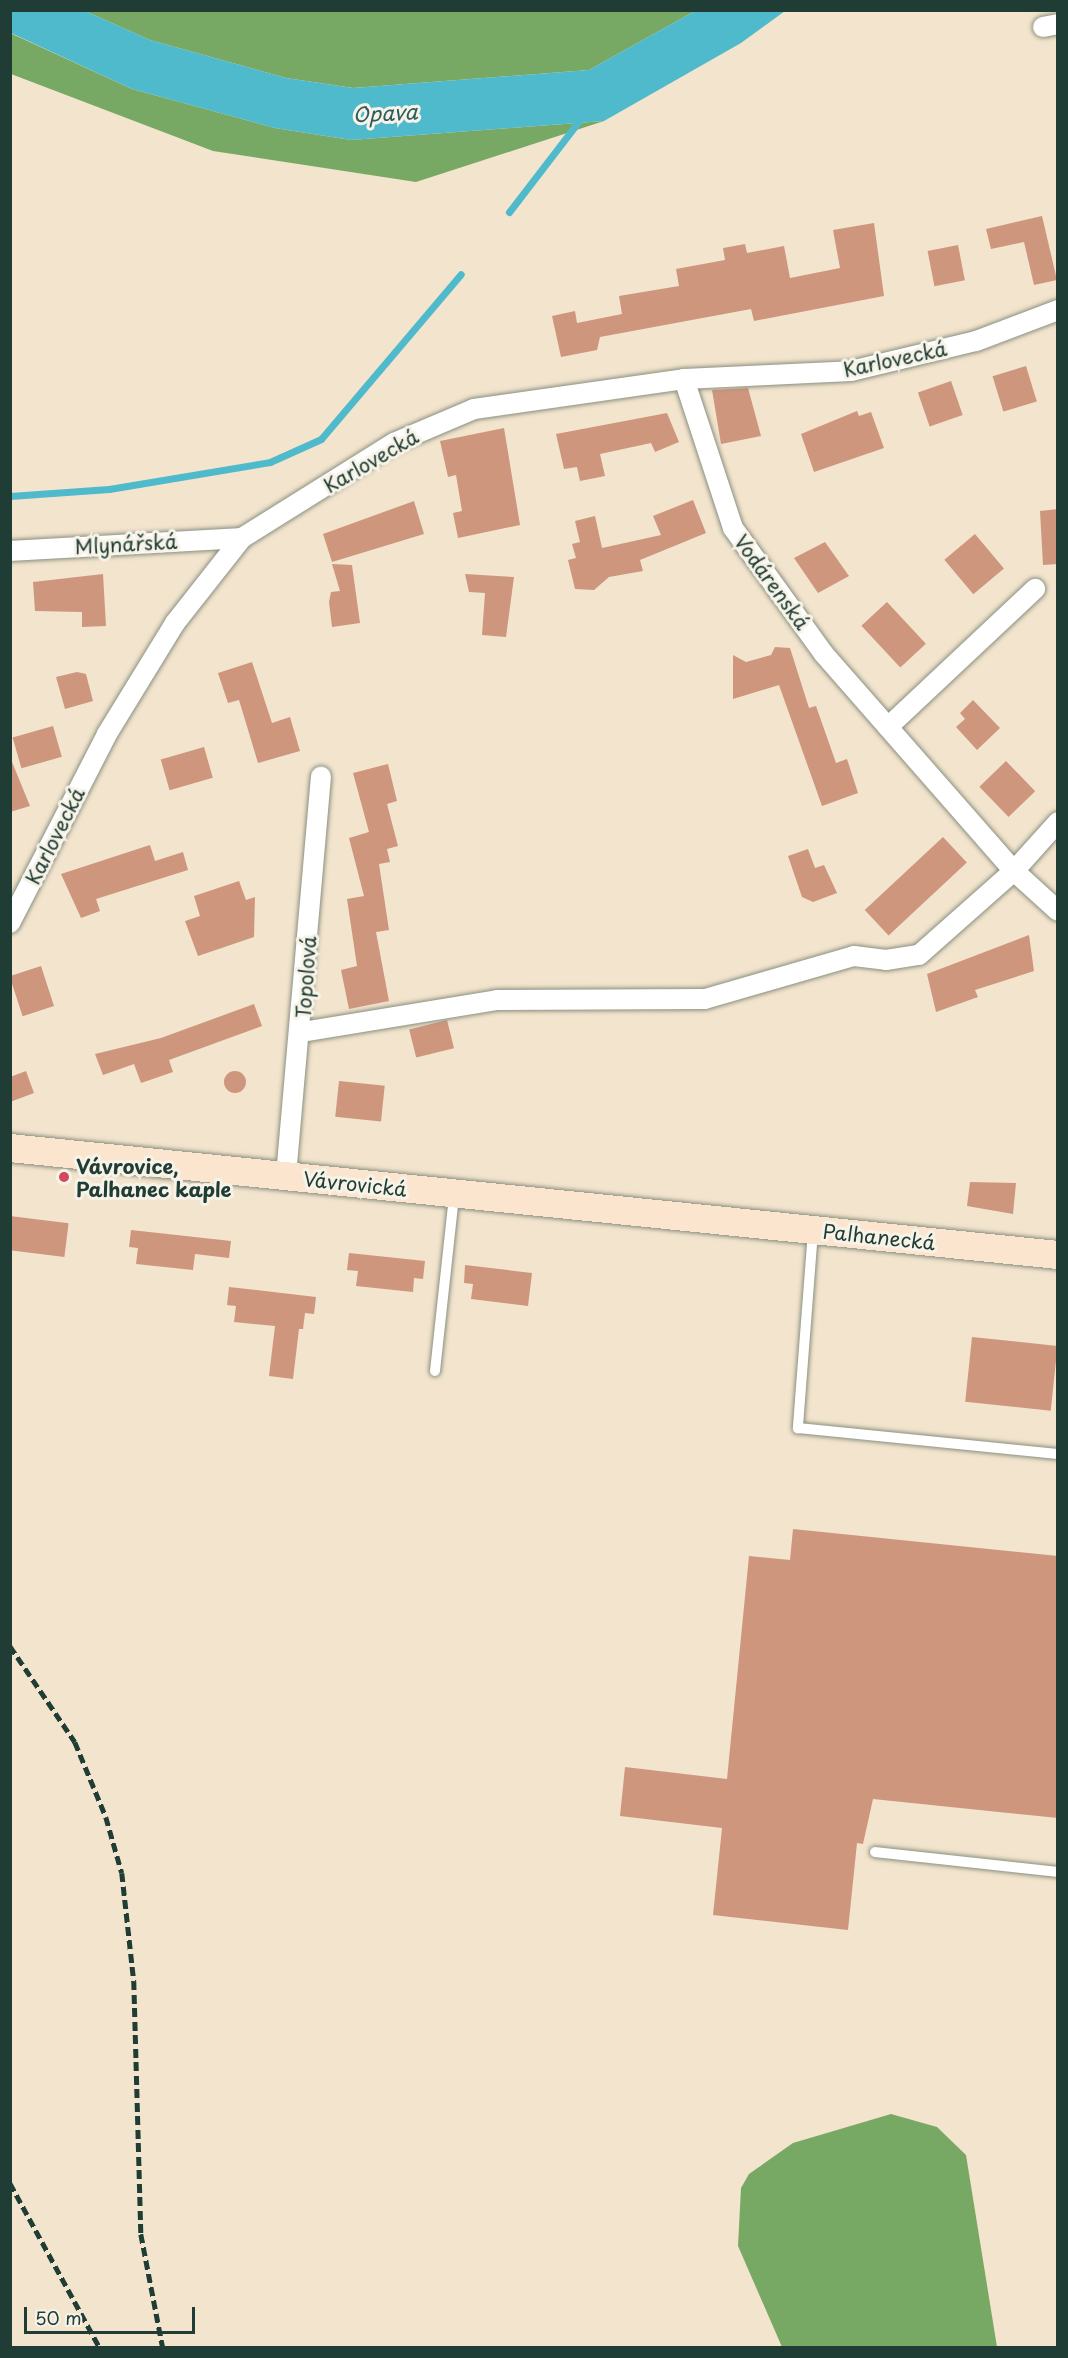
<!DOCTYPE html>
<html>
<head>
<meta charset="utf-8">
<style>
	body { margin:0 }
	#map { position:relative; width:1068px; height:2358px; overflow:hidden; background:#f3e4cd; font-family:"Playpen Sans",sans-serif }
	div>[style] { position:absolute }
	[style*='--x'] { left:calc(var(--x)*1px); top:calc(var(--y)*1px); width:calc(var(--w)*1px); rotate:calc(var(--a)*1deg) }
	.forest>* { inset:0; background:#78a964 }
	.water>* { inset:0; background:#50bacd }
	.stream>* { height:7px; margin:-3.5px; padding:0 3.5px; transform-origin:3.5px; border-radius:3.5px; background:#50bacd }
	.building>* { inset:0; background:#ce967d; transform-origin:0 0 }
	.round { border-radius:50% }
	.roads { filter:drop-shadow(0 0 2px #899080) drop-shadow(0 0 2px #899080) }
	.lane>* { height:10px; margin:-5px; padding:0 5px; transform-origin:5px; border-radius:5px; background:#fff }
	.street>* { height:20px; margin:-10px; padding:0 10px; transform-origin:10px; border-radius:10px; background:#fff }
	.secondary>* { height:28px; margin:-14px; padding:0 14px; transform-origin:14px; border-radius:14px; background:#fce5cf }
	.rail>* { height:4.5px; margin-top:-2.25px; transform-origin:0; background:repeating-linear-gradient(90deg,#1f3d34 0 9px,transparent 0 13.5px) }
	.dots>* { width:16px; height:16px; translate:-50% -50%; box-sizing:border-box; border:3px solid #f7f3e8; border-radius:50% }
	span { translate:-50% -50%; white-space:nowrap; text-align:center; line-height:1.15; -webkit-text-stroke:6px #f7f3e8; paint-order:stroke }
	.street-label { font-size:20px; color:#1f3d34 }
	.poi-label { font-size:20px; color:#1f3d34; font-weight:700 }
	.left { translate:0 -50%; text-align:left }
	.water-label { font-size:21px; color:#2b5c5a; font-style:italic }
	.frame { position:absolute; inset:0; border:12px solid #1f3d34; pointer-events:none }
	.scale { position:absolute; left:24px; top:2307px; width:171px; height:27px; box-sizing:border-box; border:3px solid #1f3d34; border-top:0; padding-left:8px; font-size:18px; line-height:21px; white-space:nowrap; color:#1f3d34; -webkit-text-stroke:4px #f7f3e8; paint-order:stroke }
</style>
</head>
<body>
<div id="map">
	<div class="forest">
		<div style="clip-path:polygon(85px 11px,695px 11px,589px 70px,353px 88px,286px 78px,150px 40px)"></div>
		<div style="clip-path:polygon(10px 33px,132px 89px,275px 128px,351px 140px,604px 121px,416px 182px,213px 151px,11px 74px)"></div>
		<div style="clip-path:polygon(891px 2114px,937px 2127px,966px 2155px,997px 2347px,782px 2347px,738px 2246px,741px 2188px,749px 2174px,793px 2143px)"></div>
	</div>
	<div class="water">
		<div style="clip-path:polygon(11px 10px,85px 11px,150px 40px,286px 78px,353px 88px,589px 70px,695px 11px,785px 11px,741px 43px,604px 121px,351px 140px,275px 128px,132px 89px,11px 33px)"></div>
	</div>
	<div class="stream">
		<div style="--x:509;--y:212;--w:120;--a:-52.5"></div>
		<div style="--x:10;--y:496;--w:99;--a:-4"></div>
		<div style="--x:109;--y:489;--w:163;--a:-9.5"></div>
		<div style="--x:270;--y:462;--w:56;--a:-24.3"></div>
		<div style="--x:321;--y:439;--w:216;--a:-49.7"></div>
	</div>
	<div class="building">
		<div style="clip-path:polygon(1042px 216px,1057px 280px,1034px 285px,1024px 242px,991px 249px,986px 229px)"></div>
		<div style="clip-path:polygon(874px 223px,884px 296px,754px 321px,751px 309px,600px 337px,597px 350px,561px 357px,552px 316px,575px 311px,577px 323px,622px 314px,619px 296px,679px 286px,676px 269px,725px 260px,723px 248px,745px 244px,747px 253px,784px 246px,790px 278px,840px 268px,833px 230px)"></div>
		<div style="left:958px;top:245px;width:36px;height:31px;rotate:79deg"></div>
		<div style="left:1026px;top:366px;width:37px;height:35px;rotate:73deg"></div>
		<div style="left:951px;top:381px;width:36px;height:35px;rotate:71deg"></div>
		<div style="clip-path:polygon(748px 388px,761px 436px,721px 444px,712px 390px)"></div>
		<div style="clip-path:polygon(857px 411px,859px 416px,871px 412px,884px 448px,814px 472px,801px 434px)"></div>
		<div style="clip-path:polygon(667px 413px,679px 442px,655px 452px,651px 443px,600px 454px,605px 476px,580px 481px,577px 467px,564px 469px,556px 434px)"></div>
		<div style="clip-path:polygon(504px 428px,520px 525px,458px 538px,453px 513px,462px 511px,456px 475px,448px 477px,440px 441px)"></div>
		<div style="clip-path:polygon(693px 500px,706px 533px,640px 560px,643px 571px,609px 577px,594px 590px,575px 589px,568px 560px,576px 558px,572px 544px,580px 542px,575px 521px,595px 516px,602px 548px,661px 535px,653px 516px)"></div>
		<div style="clip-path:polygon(414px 501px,424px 534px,332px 562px,323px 534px)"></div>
		<div style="clip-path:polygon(1058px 509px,1058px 564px,1043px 565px,1040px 511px)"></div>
		<div style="left:975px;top:534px;width:45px;height:40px;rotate:50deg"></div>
		<div style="clip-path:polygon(825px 542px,849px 576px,818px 593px,794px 558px)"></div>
		<div style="clip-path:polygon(332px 564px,352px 565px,360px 623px,332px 627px,329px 602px,331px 592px,340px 591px)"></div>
		<div style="clip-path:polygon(103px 574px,106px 626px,82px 627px,82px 612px,35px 611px,33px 582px)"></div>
		<div style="clip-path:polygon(465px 574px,514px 577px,506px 637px,482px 635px,485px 593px,469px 592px)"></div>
		<div style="left:887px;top:602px;width:57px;height:35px;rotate:47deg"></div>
		<div style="clip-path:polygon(775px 647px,790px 648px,809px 708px,816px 706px,836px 763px,847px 759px,858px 793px,822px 806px,779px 685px,733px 699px,733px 655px,746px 662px,771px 655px)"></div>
		<div style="clip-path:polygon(252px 662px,272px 723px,290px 717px,300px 751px,258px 763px,239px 700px,228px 703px,218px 673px)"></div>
		<div style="clip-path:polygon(77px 672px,86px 674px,93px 701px,65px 709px,56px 677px)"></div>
		<div style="clip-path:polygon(973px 700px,1000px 728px,977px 750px,956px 727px,965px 719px,960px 713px)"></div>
		<div style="left:53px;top:726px;width:32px;height:42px;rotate:74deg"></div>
		<div style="left:204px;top:747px;width:32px;height:45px;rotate:74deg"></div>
		<div style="clip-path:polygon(10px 757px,30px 806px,10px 812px)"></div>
		<div style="left:1006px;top:761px;width:42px;height:37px;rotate:46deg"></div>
		<div style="clip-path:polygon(388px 764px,397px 801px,387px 804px,398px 846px,387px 849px,390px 862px,379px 864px,389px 930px,376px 932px,389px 1001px,349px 1009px,341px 970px,357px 966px,347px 899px,364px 896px,349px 838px,369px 832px,353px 773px)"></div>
		<div style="left:943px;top:837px;width:35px;height:107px;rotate:47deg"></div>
		<div style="clip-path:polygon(150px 845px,155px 861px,183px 852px,188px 870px,96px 899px,100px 911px,81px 918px,61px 874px)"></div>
		<div style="clip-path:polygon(808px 849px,815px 868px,824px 865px,837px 893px,813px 902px,802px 897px,788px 856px)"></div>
		<div style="clip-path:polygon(239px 881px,246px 900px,255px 897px,254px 937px,198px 956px,185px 921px,200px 916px,194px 896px)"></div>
		<div style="clip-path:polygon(1029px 935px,1034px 971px,975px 990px,978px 997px,936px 1012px,927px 974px)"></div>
		<div style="left:41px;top:966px;width:42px;height:33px;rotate:72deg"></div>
		<div style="clip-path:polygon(254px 1004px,262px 1026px,169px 1060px,173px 1072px,141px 1083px,134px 1064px,103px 1075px,95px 1054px,161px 1038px)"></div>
		<div style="left:447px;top:1020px;width:29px;height:39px;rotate:76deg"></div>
		<div class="round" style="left:224px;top:1071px;width:22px;height:22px"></div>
		<div style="clip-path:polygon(26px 1071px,34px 1093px,10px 1102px,10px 1077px)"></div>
		<div style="left:339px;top:1081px;width:46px;height:36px;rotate:6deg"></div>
		<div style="clip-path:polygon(970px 1182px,1016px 1183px,1013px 1214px,967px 1206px)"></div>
		<div style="left:10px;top:1216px;width:59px;height:34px;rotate:7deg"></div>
		<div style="clip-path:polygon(131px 1230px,231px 1241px,229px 1258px,195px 1254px,193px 1270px,136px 1264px,138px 1248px,129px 1247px)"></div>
		<div style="clip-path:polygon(349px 1253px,425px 1261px,423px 1279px,414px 1278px,413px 1292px,356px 1286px,358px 1271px,347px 1270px)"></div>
		<div style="clip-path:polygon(465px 1265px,532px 1273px,528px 1306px,471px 1299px,473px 1284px,464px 1283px)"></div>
		<div style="clip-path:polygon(229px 1287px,316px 1297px,314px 1314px,305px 1313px,303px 1329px,299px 1329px,293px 1379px,269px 1376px,275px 1326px,234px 1322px,236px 1306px,227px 1305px)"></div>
		<div style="left:972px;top:1337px;width:86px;height:65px;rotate:6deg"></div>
		<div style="clip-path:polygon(793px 1529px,1058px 1556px,1058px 1818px,873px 1799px,863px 1844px,857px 1843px,848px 1930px,713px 1915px,722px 1828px,620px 1816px,625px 1767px,727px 1779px,749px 1556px,790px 1560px)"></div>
	</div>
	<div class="roads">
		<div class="lane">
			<div style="--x:813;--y:1231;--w:198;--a:94.4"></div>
			<div style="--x:798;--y:1428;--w:261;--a:5.7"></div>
			<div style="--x:435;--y:1371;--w:177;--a:-83.8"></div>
			<div style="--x:875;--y:1852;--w:184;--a:6.2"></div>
		</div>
		<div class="street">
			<div style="--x:1043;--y:27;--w:15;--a:-11"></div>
			<div style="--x:684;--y:379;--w:157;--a:71.8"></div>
			<div style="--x:733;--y:528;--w:154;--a:54.2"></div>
			<div style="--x:823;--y:653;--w:290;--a:48.8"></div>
			<div style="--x:1014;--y:871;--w:59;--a:42.3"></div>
			<div style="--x:10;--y:551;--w:232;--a:-3.2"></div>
			<div style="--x:888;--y:727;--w:202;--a:-43.2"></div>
			<div style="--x:10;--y:923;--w:212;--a:-62.8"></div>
			<div style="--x:107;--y:734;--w:130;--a:-58.5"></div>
			<div style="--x:175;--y:623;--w:108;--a:-51.8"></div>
			<div style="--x:242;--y:538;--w:179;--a:-32"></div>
			<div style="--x:394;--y:443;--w:87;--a:-23"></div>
			<div style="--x:474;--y:409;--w:212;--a:-8.1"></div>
			<div style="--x:684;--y:379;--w:167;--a:-2.7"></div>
			<div style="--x:851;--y:371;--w:129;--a:-13.5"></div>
			<div style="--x:976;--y:341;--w:88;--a:-20.7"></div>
			<div style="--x:302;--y:1032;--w:198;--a:-9.3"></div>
			<div style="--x:497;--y:1000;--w:208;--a:-0.3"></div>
			<div style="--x:705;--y:999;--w:155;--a:-16.1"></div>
			<div style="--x:854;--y:956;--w:32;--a:7"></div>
			<div style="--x:886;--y:960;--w:33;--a:-9"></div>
			<div style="--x:919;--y:955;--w:127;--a:-41.5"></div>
			<div style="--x:1014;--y:871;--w:66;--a:-48.1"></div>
			<div style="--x:286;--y:1176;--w:401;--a:-85"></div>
		</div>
		<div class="secondary">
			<div style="--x:10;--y:1148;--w:1053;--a:5.83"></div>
		</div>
	</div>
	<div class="rail">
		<div style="--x:10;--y:1646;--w:116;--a:55.9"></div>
		<div style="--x:75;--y:1742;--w:81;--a:67.5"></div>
		<div style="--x:106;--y:1817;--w:58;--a:74.1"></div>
		<div style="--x:122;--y:1873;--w:109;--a:83.7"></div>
		<div style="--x:134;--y:1981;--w:253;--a:88.4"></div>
		<div style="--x:141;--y:2234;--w:116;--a:79.1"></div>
		<div style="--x:10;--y:2183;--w:188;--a:61.4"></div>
	</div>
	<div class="dots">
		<div style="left:64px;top:1177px;background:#d1495b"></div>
	</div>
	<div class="street-label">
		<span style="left:895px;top:359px;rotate:-12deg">Karlovecká</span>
		<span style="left:371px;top:461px;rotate:-30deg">Karlovecká</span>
		<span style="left:126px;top:544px;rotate:-3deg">Mlynářská</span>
		<span style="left:772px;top:582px;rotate:54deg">Vodárenská</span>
		<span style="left:55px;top:836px;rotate:-63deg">Karlovecká</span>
		<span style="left:306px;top:977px;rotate:-86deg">Topolová</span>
		<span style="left:355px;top:1184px;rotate:6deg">Vávrovická</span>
		<span style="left:879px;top:1237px;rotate:6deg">Palhanecká</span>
	</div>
	<div class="poi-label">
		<span class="left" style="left:76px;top:1178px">Vávrovice,<br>Palhanec kaple</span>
	</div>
	<div class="water-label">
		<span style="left:385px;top:112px;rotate:-3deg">Opava</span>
	</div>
	<div class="frame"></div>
	<div class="scale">50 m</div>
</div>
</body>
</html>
